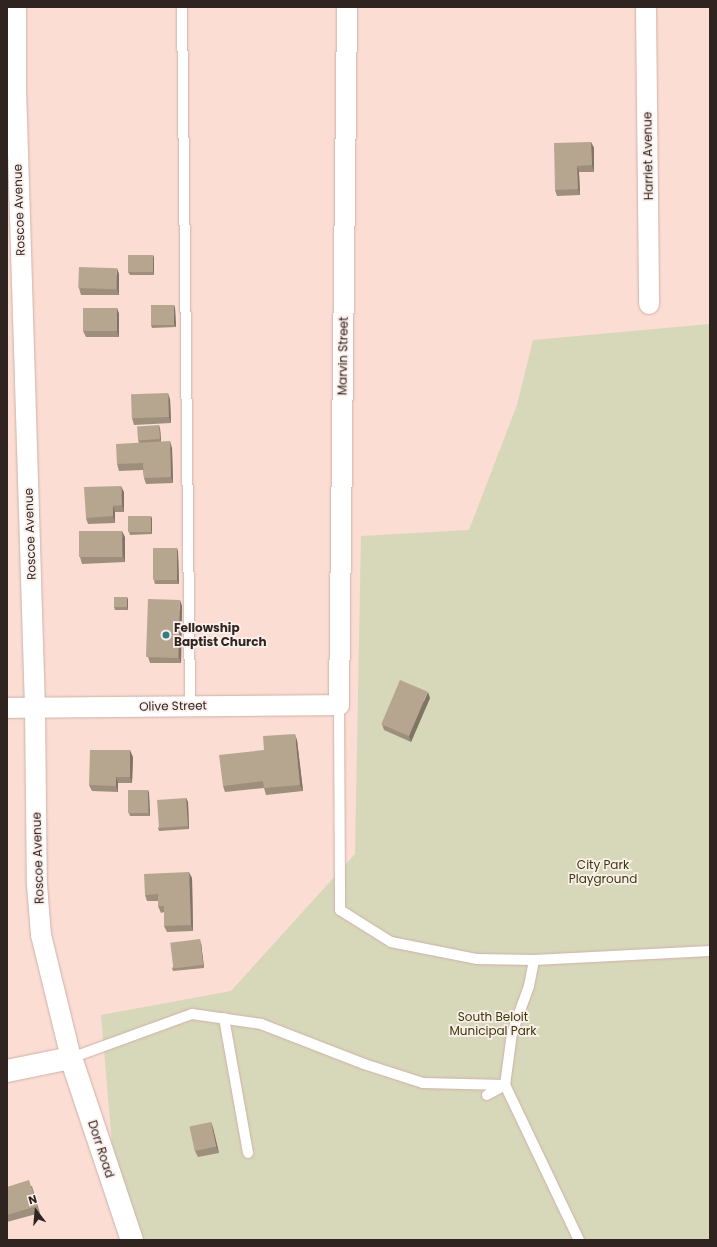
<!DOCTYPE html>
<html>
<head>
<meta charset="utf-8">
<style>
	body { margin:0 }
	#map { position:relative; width:717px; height:1247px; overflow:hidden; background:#fbddd3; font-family:Poppins,sans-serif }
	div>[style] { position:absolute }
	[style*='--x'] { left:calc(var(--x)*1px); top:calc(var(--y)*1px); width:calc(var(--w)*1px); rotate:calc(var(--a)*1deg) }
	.green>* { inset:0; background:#d7d7b9 }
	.roads { filter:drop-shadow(0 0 1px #ceb1a8) drop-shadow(0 0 1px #ceb1a8) }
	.lane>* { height:10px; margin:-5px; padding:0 5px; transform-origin:5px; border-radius:5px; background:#fff }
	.street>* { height:20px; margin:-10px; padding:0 10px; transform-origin:10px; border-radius:10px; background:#fff }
	.secondary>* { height:22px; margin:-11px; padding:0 11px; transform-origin:11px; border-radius:11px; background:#fff }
	.wall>* { inset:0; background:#9d8f7c }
	.shaded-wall>* { inset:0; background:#7f7465 }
	.building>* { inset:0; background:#b6a690; transform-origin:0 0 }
	.dots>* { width:11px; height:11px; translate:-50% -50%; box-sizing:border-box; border:2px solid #fbefeb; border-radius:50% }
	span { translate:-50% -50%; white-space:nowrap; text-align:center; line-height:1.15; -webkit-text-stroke:3.5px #fbefeb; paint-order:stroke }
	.street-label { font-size:12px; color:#2f2420 }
	.poi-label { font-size:12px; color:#2f2420; font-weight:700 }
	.left { translate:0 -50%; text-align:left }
	.park-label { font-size:12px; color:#3a3908 }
	.frame { position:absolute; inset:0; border:8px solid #2f2420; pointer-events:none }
	.north { position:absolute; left:16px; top:1191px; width:40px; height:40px; -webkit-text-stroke:3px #fbefeb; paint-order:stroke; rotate:344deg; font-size:11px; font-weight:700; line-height:16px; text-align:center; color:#2f2420 }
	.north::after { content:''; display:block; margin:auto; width:14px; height:18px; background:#2f2420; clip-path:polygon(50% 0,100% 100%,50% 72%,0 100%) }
</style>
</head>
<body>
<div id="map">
	<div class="green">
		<div style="clip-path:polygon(710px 324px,710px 1240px,141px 1240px,112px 1143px,101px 1015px,231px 991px,355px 854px,361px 536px,469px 530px,517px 405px,533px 340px)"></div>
	</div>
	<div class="roads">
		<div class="lane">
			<div style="--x:182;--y:7;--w:699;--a:89.34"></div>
			<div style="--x:339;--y:705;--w:205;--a:89.7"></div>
			<div style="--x:340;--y:910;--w:60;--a:32.1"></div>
			<div style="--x:391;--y:942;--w:88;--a:11.2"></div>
			<div style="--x:477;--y:959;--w:57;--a:1"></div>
			<div style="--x:534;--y:960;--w:176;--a:-2.9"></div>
			<div style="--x:224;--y:1018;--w:137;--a:79.9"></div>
			<div style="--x:71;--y:1058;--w:129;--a:-20"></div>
			<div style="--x:192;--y:1014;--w:70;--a:8.2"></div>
			<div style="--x:261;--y:1024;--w:110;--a:21.2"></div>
			<div style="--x:364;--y:1064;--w:62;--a:17.9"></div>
			<div style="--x:423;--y:1083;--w:82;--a:1.4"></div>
			<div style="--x:505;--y:1085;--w:172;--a:64.5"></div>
			<div style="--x:487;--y:1095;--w:21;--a:-29"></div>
			<div style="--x:505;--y:1085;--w:52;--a:-82.3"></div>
			<div style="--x:512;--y:1033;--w:50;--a:-70.1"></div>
			<div style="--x:529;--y:986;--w:26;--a:-79"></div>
		</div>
		<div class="street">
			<div style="--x:16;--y:7;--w:80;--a:90"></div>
			<div style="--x:16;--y:87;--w:621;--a:88.25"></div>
			<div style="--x:35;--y:708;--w:177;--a:89.4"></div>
			<div style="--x:37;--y:885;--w:50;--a:85.4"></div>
			<div style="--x:41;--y:935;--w:127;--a:76.3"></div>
			<div style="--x:646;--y:7;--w:297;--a:89.4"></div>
			<div style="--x:7;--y:708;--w:332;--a:-0.5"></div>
			<div style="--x:339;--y:705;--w:698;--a:-89.34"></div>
		</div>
		<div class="secondary">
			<div style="--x:7;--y:1071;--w:65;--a:-11.5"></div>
			<div style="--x:71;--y:1058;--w:192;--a:71.5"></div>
		</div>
	</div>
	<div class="wall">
		<div style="clip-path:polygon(591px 142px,594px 148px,594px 172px,579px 172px,580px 195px,557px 196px,555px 190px)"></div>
		<div style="clip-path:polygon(153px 255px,154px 258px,154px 275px,130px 275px,128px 272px)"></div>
		<div style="clip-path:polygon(119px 274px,119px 295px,81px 295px,79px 288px)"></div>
		<div style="clip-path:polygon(174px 305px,175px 308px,176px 327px,152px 328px,151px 325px)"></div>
		<div style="clip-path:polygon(117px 308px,119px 314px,119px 337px,86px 337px,83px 331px)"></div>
		<div style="clip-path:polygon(170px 399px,171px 423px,134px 425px,132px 418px)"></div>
		<div style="clip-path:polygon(160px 428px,161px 442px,172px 448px,173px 483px,146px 484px,144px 478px,143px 470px,119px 471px,117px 464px,139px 443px,138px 439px)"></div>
		<div style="clip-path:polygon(124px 492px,124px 512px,115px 512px,115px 523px,88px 524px,86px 518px)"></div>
		<div style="clip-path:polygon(151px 516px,152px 519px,152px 534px,130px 535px,129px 532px)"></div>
		<div style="clip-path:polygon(125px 537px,125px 562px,82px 564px,80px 557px)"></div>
		<div style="clip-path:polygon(178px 551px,179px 584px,155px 584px,154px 581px)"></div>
		<div style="clip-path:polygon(127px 597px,128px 600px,128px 610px,115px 610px,114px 607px)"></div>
		<div style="clip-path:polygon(182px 606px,181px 663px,150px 663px,148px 657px)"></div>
		<div style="clip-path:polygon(430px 698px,411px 742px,384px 730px,382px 724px)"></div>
		<div style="clip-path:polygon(297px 740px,303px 791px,266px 795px,264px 788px,225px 792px,223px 786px,264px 750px)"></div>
		<div style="clip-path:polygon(133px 757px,132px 783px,118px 783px,118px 792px,92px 791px,89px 785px)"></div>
		<div style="clip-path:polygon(148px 790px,149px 793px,150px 816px,130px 816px,129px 813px)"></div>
		<div style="clip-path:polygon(186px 798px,188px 802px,189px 829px,159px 831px,158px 828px)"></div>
		<div style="clip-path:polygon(192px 878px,193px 931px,167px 932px,164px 926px,164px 912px,161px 913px,158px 906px,158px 901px,147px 901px,145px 895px)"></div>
		<div style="clip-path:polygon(201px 943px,204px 968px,173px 971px,172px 968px)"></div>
		<div style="clip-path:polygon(211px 1122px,213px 1128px,219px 1153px,198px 1157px,195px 1151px)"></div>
		<div style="clip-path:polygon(32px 1186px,40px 1213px,7px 1222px,7px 1187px)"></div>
	</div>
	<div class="shaded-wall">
		<div style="clip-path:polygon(591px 142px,594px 148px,594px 172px,592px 165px)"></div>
		<div style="clip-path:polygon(577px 166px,579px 172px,580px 195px,578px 189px)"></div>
		<div style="clip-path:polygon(153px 255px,154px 258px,154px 275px,153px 271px)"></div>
		<div style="clip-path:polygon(117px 268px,119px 274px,119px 295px,117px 289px)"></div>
		<div style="clip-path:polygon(174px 305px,175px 308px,176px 327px,174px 324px)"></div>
		<div style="clip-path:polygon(117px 308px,119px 314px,119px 337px,117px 331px)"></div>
		<div style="clip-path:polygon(168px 393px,170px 399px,171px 423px,169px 417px)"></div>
		<div style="clip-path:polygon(159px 425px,160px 428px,161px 442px,160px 439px)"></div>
		<div style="clip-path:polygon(170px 441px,172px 448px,173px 483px,171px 477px)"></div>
		<div style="clip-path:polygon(121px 486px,124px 492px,124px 512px,122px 505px)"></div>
		<div style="clip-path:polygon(113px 506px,115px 512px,115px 523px,113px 516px)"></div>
		<div style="clip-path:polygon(151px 516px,152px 519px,152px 534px,151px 531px)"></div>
		<div style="clip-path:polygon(122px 531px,125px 537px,125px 562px,123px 556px)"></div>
		<div style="clip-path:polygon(177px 548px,178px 551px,179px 584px,177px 580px)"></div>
		<div style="clip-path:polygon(127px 597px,128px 600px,128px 610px,127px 606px)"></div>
		<div style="clip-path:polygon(180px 600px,182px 606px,181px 663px,179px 657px)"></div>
		<div style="clip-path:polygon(428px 692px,430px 698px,411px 742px,409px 736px)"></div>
		<div style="clip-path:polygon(295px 734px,297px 740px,303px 791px,300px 785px)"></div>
		<div style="clip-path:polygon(130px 750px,133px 757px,132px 783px,130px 777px)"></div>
		<div style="clip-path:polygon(116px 777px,118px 783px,118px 792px,116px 786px)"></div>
		<div style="clip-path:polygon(148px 790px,149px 793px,150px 816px,149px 813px)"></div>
		<div style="clip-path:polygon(186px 798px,188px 802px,189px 829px,188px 826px)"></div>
		<div style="clip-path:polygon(189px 872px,192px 878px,193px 931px,191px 925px)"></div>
		<div style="clip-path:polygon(200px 939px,201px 943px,204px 968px,203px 965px)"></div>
		<div style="clip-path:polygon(211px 1122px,213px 1128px,219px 1153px,216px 1146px)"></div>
	</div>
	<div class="building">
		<div style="clip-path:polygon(591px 142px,592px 165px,577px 166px,578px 189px,555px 190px,554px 143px)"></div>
		<div style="left:128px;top:255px;width:25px;height:17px"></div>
		<div style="left:79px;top:267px;width:38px;height:21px;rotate:2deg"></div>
		<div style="left:151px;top:305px;width:23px;height:20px"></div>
		<div style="left:83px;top:308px;width:34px;height:23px"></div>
		<div style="left:168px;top:393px;width:24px;height:37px;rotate:88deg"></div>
		<div style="left:159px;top:425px;width:14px;height:22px;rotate:86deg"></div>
		<div style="clip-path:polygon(170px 441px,171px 477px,144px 478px,143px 463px,117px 464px,116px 444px)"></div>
		<div style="clip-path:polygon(121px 486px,122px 505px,113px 506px,113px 516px,86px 518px,84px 487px)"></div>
		<div style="left:128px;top:516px;width:23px;height:16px"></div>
		<div style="left:79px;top:531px;width:43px;height:26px"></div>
		<div style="left:177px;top:548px;width:32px;height:24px;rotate:90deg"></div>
		<div style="left:114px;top:597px;width:13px;height:10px"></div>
		<div style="left:148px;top:599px;width:32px;height:58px;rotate:2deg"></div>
		<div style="left:400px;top:680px;width:30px;height:48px;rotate:23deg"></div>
		<div style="clip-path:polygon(295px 734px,300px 785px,264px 788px,263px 781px,223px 786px,219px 755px,264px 750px,263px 736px)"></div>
		<div style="clip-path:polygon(90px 750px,130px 750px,130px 777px,116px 777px,116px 786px,89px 785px)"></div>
		<div style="left:128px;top:790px;width:20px;height:23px"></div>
		<div style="left:186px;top:798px;width:28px;height:29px;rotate:86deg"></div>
		<div style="clip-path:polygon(189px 872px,191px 925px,164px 926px,164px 906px,158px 906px,158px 894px,145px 895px,144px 874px)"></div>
		<div style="left:200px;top:939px;width:26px;height:30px;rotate:83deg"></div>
		<div style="left:211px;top:1122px;width:25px;height:22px;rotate:78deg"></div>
		<div style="clip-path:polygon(29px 1180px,37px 1206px,7px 1215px,7px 1187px)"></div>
	</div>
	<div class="dots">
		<div style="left:166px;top:635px;background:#357a88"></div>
	</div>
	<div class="street-label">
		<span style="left:648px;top:156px;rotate:-91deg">Harriet Avenue</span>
		<span style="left:19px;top:210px;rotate:-92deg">Roscoe Avenue</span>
		<span style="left:343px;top:356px;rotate:-89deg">Marvin Street</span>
		<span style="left:30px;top:534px;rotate:-92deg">Roscoe Avenue</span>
		<span style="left:173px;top:706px;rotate:-1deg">Olive Street</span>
		<span style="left:38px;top:858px;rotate:-92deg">Roscoe Avenue</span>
		<span style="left:101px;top:1149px;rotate:72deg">Dorr Road</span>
	</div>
	<div class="poi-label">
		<span class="left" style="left:174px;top:635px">Fellowship<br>Baptist Church</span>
	</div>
	<div class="park-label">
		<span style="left:603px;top:872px">City Park<br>Playground</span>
		<span style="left:493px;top:1024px">South Beloit<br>Municipal Park</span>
	</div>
	<div class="frame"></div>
	<div class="north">N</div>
</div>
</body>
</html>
